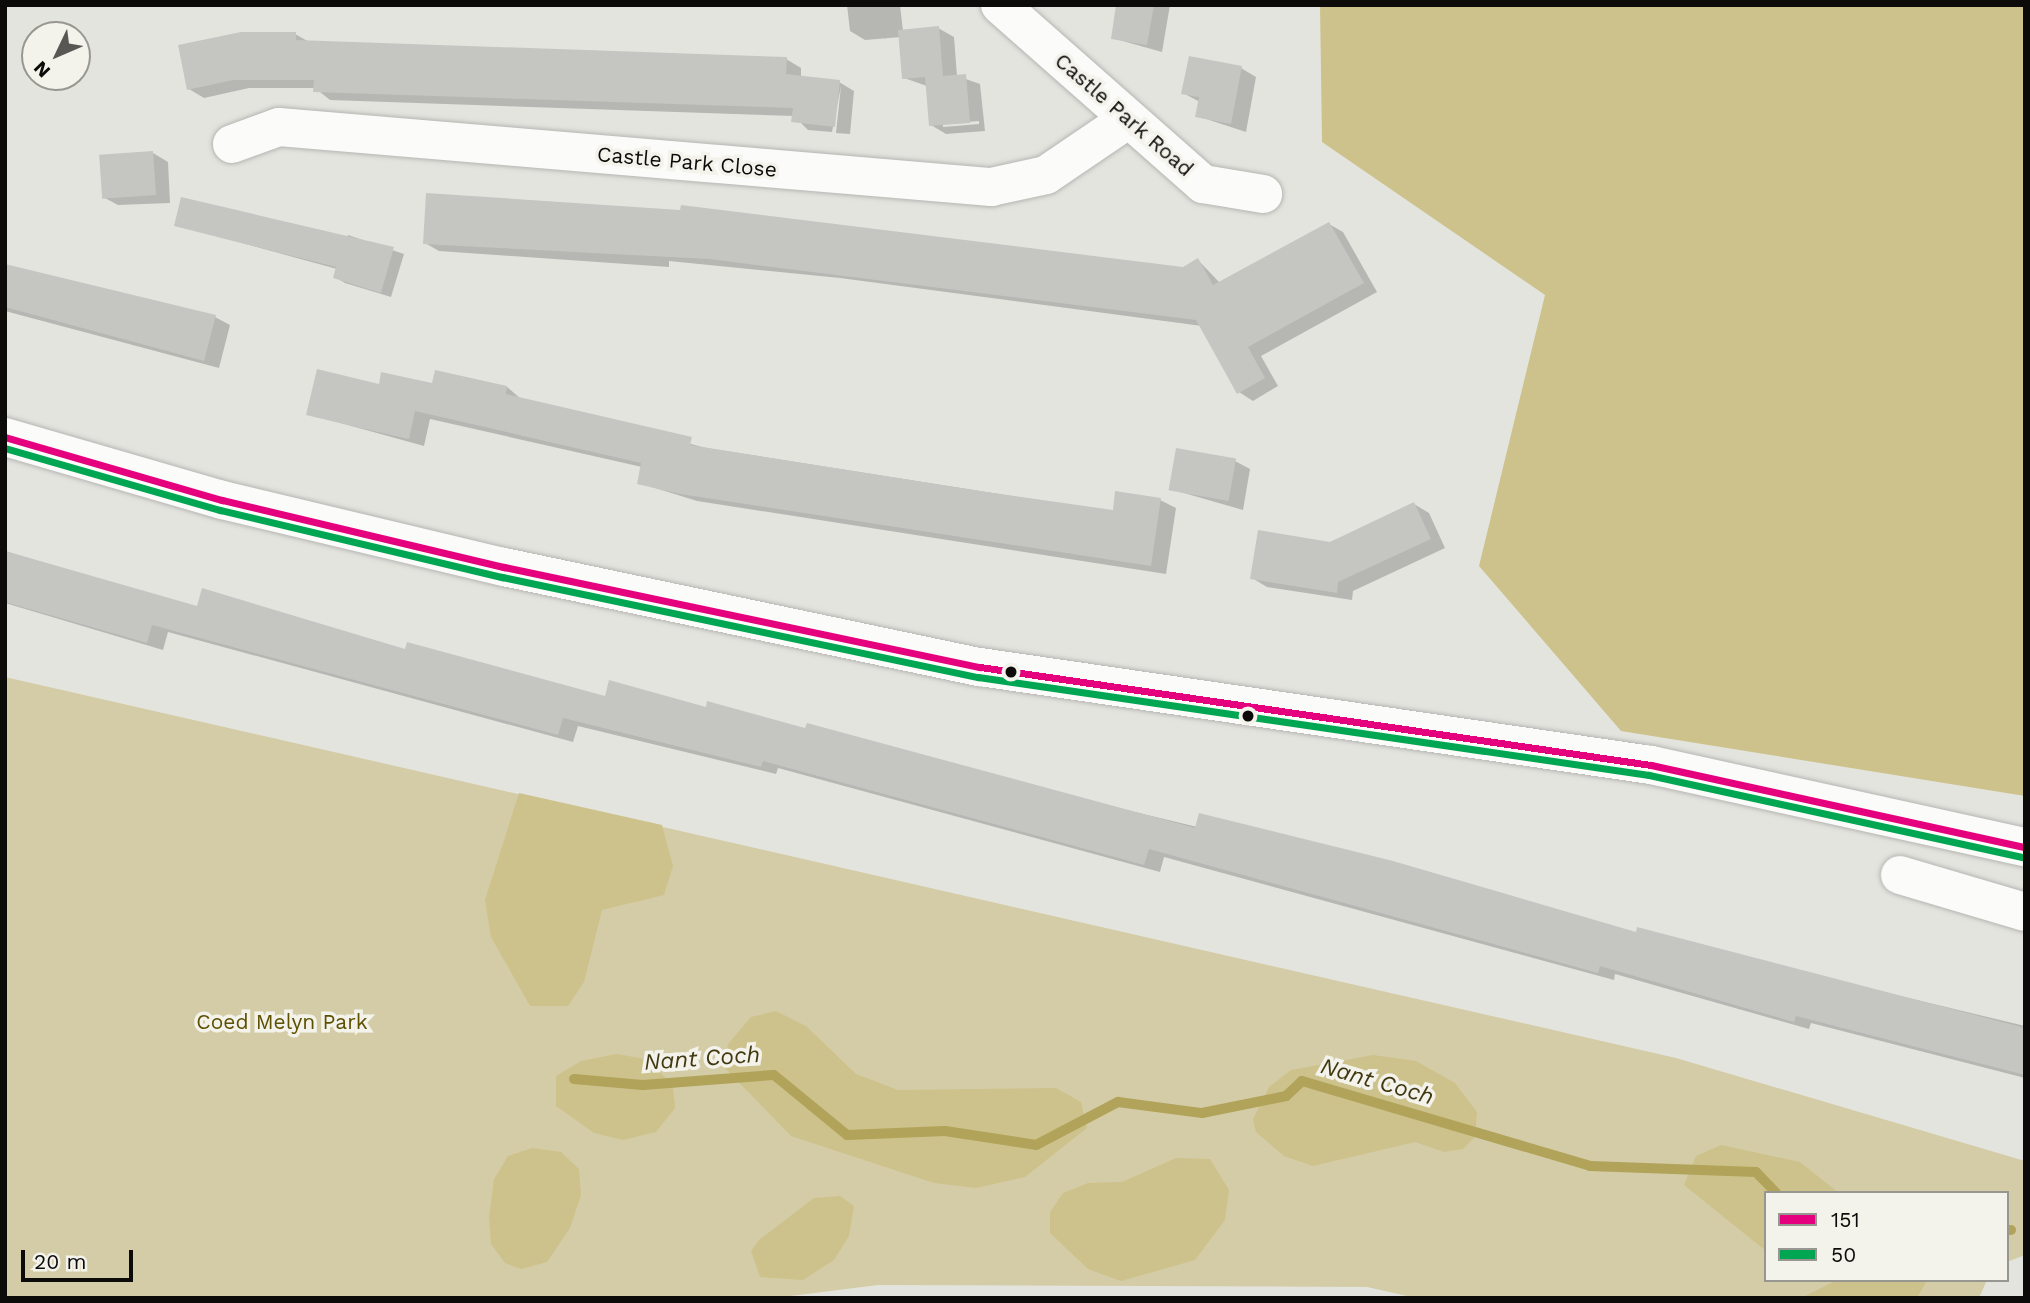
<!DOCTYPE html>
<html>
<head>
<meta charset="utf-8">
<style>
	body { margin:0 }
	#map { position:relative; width:2030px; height:1303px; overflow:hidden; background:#e4e4df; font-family:"Work Sans",sans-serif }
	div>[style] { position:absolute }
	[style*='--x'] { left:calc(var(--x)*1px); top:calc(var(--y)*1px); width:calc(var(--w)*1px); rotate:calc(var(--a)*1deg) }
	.green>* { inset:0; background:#d4cca6 }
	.forest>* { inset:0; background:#cdc28b }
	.shadow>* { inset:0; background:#0003 }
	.stream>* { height:10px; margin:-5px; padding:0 5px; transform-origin:5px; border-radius:5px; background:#b1a359 }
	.building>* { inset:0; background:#c5c5c2; transform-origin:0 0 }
	.roads { filter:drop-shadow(0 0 2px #b6b5b2) drop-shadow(0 0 2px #b6b5b2) }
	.street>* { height:38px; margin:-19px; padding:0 19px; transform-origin:19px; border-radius:19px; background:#fbfbfa }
	.secondary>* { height:38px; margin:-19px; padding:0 19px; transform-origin:19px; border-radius:19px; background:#fbfbfa }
	.bus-1>* { height:7px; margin:-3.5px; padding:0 3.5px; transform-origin:3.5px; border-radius:3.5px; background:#e5007d }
	.bus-2>* { height:7px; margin:-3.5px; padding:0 3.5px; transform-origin:3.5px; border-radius:3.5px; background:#00a651 }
	.dots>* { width:19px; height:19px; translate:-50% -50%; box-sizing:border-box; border:4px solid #f3f2eb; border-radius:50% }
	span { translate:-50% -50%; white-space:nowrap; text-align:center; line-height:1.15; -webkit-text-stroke:7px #f3f2eb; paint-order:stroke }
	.street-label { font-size:21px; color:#0c0b09 }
	.park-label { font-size:21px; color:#5d5000 }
	.water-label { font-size:23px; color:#41380f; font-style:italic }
	.frame { position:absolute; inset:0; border:7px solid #0c0b09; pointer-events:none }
	.legend { position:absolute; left:1764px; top:1191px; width:245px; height:91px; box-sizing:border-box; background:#f3f2eb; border:2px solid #979691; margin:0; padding:9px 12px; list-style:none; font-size:21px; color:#0c0b09 }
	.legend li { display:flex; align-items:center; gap:14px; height:35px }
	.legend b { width:35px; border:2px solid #979691 }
	.north { position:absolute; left:21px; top:21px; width:70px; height:70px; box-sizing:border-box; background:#f3f2eb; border:2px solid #979691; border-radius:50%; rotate:226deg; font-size:19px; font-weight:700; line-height:28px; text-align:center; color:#0c0b09 }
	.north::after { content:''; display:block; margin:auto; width:24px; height:32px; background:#585754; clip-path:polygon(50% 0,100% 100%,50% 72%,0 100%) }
	.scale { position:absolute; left:21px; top:1250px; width:112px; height:32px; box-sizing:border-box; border:4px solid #0c0b09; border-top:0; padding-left:9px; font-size:21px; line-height:24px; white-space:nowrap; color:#0c0b09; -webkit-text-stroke:5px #f3f2eb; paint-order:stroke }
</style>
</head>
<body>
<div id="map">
	<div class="green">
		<div style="clip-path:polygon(5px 677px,1676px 1058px,2025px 1161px,2025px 1255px,2007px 1262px,2007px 1193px,1766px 1193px,1766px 1280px,1987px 1280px,1979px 1298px,1416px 1298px,1367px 1287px,878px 1285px,775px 1298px,5px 1298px)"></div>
	</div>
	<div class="forest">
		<div style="clip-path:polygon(1320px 5px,2025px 5px,2025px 796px,1621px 731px,1479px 566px,1545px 295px,1322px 142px)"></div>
		<div style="clip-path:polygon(519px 793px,662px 825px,673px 866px,664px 895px,602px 910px,584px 982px,568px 1006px,530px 1006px,491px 937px,485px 900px)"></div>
		<div style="clip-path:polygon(776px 1011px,806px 1026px,856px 1074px,898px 1090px,1056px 1088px,1081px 1102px,1087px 1128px,1025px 1177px,976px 1188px,934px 1183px,791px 1136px,725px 1068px,728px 1044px,751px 1017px)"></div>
		<div style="clip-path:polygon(617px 1054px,650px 1060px,673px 1087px,675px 1108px,656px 1132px,623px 1140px,594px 1133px,556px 1106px,556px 1076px,581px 1061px)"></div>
		<div style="clip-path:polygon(1373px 1055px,1416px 1061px,1455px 1083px,1477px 1112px,1475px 1137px,1463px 1149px,1444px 1152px,1415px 1142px,1313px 1166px,1284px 1156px,1256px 1132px,1253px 1119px,1269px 1087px,1291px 1070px)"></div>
		<div style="clip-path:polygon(1721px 1145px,1800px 1162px,1839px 1193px,1766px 1193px,1766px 1251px,1684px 1185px,1696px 1156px)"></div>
		<div style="clip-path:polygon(532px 1148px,561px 1152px,579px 1169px,581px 1195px,570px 1228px,547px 1262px,521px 1269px,505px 1263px,491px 1244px,489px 1217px,494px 1179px,508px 1156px)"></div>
		<div style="clip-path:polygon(1176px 1158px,1210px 1159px,1229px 1190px,1225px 1220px,1195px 1260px,1121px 1281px,1088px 1269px,1050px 1233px,1050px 1212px,1063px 1193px,1088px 1183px,1122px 1182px)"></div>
		<div style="clip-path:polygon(840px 1196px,854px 1206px,849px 1236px,834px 1260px,803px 1280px,760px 1277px,751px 1251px,759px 1240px,814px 1198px)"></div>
		<div style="clip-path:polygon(1837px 1280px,1927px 1280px,1917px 1298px,1801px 1298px)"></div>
	</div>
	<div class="shadow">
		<div style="clip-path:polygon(evenodd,847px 5px,900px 5px,903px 31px,938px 28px,954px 37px,957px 76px,980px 84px,985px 131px,946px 134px,931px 125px,927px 86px,904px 78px,901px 37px,865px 40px,850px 31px,847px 5px,979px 121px,979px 124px,943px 127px,943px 124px,979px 121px)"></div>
		<div style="clip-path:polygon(1118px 5px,1170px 5px,1162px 52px,1112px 38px)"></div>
		<div style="clip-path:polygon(295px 34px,311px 43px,786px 59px,801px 68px,801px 78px,839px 82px,854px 91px,850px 134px,836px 133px,841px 86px,832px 132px,808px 130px,794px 116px,330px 100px,315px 88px,249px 88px,204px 98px,189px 89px)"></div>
		<div style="clip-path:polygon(1241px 68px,1256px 77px,1246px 132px,1197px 116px,1200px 102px,1183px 93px)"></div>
		<div style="clip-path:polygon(153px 153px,168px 162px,170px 203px,118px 205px,103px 197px)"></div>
		<div style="clip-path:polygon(1329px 224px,1343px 232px,1377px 292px,1261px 356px,1278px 386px,1253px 401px,1239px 392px,1202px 326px,840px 278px,669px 261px,669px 267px,439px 251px,425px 243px,1184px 268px,1198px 260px,1220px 283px)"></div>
		<div style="clip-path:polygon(176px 225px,346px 240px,348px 235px,404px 254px,391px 297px,345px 283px,335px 277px,337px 269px)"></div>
		<div style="clip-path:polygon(5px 265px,215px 317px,230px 325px,219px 368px,5px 311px)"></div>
		<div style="clip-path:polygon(380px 386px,507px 387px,521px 399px,706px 448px,1114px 512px,1160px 500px,1176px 508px,1166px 574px,697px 501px,639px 483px,642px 467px,430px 419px,424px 446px,308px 414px)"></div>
		<div style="clip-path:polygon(1235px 461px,1250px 469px,1243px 510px,1170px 489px)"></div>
		<div style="clip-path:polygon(1414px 504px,1429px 513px,1445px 548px,1353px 591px,1352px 600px,1267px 587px,1252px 578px)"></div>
		<div style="clip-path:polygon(5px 551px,198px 609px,606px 699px,707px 709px,2025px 1026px,2025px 1078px,1811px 1023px,1809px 1029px,1615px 974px,1614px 980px,1164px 857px,1160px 872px,778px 768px,776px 774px,578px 726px,573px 742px,168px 632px,163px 650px,5px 603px)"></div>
	</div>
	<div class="stream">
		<div style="--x:574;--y:1079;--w:69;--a:5"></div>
		<div style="--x:643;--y:1085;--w:131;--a:-4.4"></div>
		<div style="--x:774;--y:1075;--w:94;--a:39.4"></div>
		<div style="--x:847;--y:1135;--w:98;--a:-2.3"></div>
		<div style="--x:945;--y:1131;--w:92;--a:8.7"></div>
		<div style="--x:1036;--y:1145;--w:93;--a:-27.7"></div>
		<div style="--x:1118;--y:1102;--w:85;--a:7.5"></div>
		<div style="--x:1202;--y:1113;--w:86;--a:-11.4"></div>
		<div style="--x:1286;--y:1096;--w:22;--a:-43"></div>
		<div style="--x:1302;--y:1081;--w:300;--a:16.4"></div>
		<div style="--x:1590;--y:1166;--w:166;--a:2.1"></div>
		<div style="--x:1756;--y:1172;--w:29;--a:46"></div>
		<div style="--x:2007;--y:1230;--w:4;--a:0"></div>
	</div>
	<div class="building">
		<div style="clip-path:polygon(1116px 5px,1154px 5px,1147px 45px,1111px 39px)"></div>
		<div style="clip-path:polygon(939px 26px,943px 76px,966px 74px,970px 123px,929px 126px,925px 77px,902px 79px,898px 30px)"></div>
		<div style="clip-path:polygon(241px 32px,296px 32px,296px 40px,787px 57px,786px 74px,840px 80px,835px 127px,791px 122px,793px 108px,313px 92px,314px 80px,233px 80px,187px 90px,178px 45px)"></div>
		<div style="clip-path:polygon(1189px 56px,1242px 66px,1231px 124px,1195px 117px,1199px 97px,1181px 94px)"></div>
		<div style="left:153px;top:151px;width:44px;height:54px;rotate:86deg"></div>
		<div style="clip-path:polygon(426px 193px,680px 210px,681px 205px,1183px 267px,1198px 258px,1213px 285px,1329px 222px,1364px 283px,1248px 347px,1265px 378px,1237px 394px,1196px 320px,709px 259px,423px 244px)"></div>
		<div style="clip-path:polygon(181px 197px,394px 247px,381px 293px,333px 278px,336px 267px,174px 226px)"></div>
		<div style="clip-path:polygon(5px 264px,216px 315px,204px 361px,5px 307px)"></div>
		<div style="clip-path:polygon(317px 369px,379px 384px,381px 372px,432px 383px,435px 370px,507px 386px,506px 394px,692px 437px,690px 445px,993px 493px,1113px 510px,1115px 491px,1161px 498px,1151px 566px,680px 494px,637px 484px,641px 463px,415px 411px,409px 439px,365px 429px,306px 415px)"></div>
		<div style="left:1176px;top:448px;width:61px;height:43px;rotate:10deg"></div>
		<div style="clip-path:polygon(1414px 502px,1431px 539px,1338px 582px,1337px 593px,1250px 579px,1258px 530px,1330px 542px)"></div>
		<div style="clip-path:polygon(5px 551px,197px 606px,202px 588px,405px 649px,407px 642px,605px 696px,609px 680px,706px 707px,707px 701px,805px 728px,807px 723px,1195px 828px,1199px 813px,1393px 861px,1636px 932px,1637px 927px,2025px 1028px,2025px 1075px,1796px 1016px,1794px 1022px,1600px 966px,1598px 973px,1149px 849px,1144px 865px,763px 761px,761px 767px,563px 718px,558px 735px,152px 625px,147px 643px,5px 602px)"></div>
	</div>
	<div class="roads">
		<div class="street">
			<div style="--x:1000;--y:5;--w:271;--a:41.4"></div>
			<div style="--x:1203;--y:184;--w:61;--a:9.5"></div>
			<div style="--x:232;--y:144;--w:50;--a:-19.9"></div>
			<div style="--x:279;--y:127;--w:715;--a:4.82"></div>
			<div style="--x:991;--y:187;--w:56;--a:-12.3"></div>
			<div style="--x:1046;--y:175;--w:98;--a:-34.2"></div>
			<div style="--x:1900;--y:875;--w:130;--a:16.5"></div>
		</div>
		<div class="secondary">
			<div style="--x:5;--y:437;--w:226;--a:16.2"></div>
			<div style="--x:222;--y:500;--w:290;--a:13.4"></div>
			<div style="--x:504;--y:567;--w:486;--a:11.9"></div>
			<div style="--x:980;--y:667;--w:678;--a:8.31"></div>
			<div style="--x:1651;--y:765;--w:383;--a:12.4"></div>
		</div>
	</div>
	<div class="bus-1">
		<div style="--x:5;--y:437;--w:226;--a:16.2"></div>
		<div style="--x:222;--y:500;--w:290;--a:13.4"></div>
		<div style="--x:504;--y:567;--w:486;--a:11.9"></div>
		<div style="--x:980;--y:667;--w:678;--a:8.31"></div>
		<div style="--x:1651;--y:765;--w:383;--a:12.4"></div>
	</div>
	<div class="bus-2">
		<div style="--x:5;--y:448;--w:224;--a:16.1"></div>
		<div style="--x:220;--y:510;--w:290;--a:13.4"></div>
		<div style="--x:502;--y:577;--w:486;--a:11.9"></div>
		<div style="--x:978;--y:677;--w:678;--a:8.31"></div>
		<div style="--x:1649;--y:775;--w:383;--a:12.4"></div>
	</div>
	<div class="dots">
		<div style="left:1011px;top:672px;background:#0c0b09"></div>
		<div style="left:1248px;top:716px;background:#0c0b09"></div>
	</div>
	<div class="street-label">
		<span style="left:1124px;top:115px;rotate:41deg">Castle Park Road</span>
		<span style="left:687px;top:162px;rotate:5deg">Castle Park Close</span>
	</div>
	<div class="park-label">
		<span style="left:282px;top:1022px">Coed Melyn Park</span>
	</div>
	<div class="water-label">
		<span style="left:702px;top:1059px;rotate:-4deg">Nant Coch</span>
		<span style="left:1377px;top:1082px;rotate:16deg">Nant Coch</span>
	</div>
	<div class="frame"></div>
	<ul class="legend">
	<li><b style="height:9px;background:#e5007d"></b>151</li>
	<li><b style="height:9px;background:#00a651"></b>50</li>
	</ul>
	<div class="north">N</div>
	<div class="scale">20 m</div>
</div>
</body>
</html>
